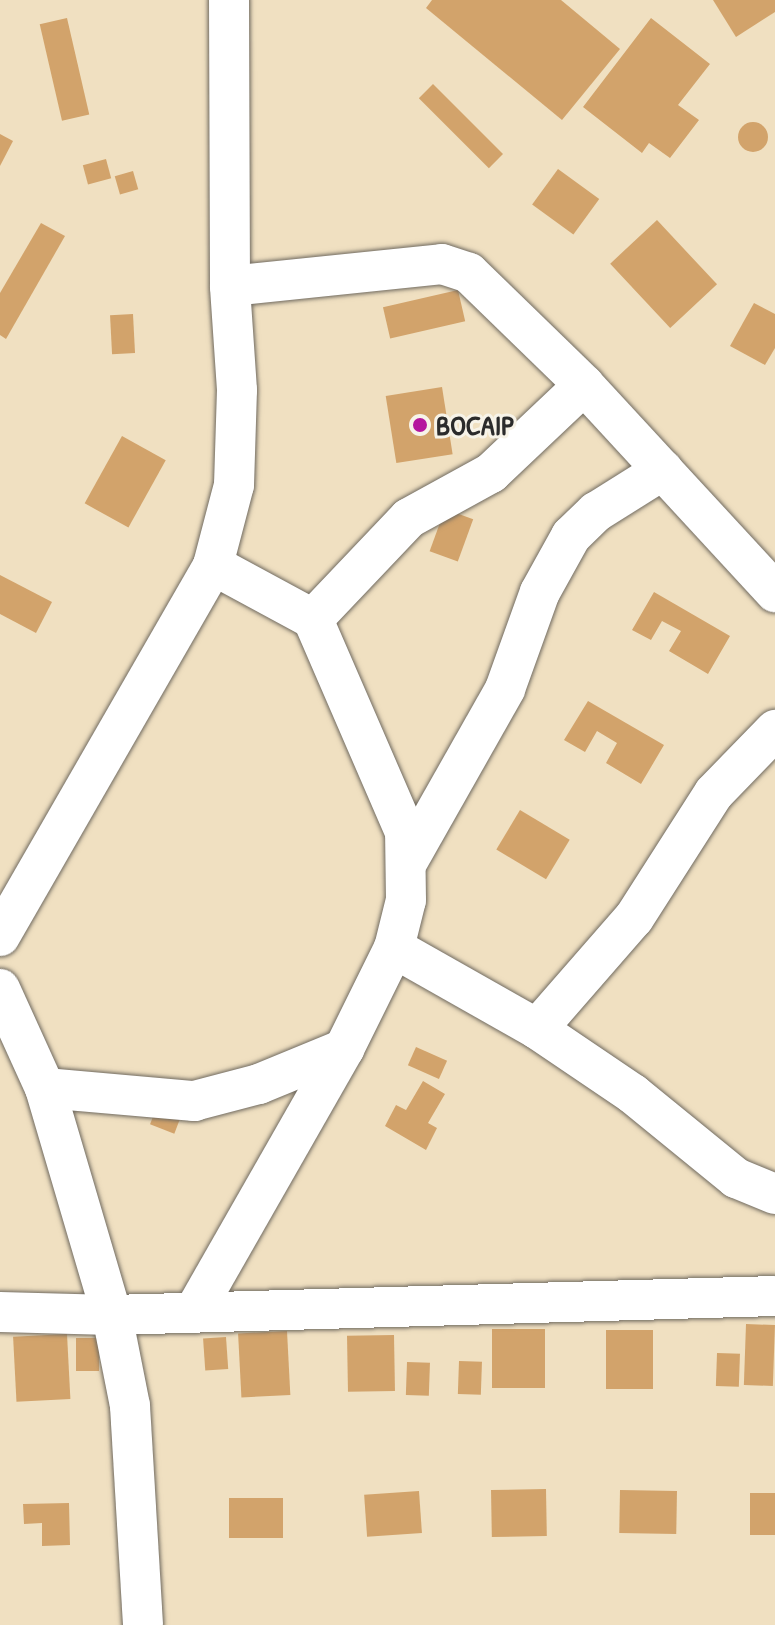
<!DOCTYPE html>
<html>
<head>
<meta charset="utf-8">
<style>
	body { margin:0 }
	#map { position:relative; width:775px; height:1625px; overflow:hidden; background:#f0e0c1; font-family:"Patrick Hand",sans-serif }
	div>[style] { position:absolute }
	[style*='--x'] { left:calc(var(--x)*1px); top:calc(var(--y)*1px); width:calc(var(--w)*1px); rotate:calc(var(--a)*1deg) }
	.building>* { inset:0; background:#d2a36b; transform-origin:0 0 }
	.round { border-radius:50% }
	.roads { filter:drop-shadow(0 0 2px #706a60) drop-shadow(0 0 2px #706a60) }
	.minor>* { height:40px; margin:-20px; padding:0 20px; transform-origin:20px; border-radius:20px; background:#fff }
	.dots>* { width:22px; height:22px; translate:-50% -50%; box-sizing:border-box; border:4px solid #f7f3e8; border-radius:50% }
	span { translate:-50% -50%; white-space:nowrap; text-align:center; line-height:1.15; -webkit-text-stroke:6px #f7f3e8; paint-order:stroke }
	.poi-label { font-size:28px; color:#2b2b2b; font-weight:700 }
	.left { translate:0 -50%; text-align:left }
</style>
</head>
<body>
<div id="map">
	<div class="building">
		<div style="clip-path:polygon(432px 0,561px 0,620px 49px,562px 120px,426px 8px)"></div>
		<div style="clip-path:polygon(713px 0,775px 0,775px 12px,736px 37px)"></div>
		<div style="left:67px;top:18px;width:99px;height:28px;rotate:77deg"></div>
		<div style="clip-path:polygon(651px 18px,710px 64px,678px 105px,699px 120px,670px 158px,649px 143px,642px 153px,583px 107px)"></div>
		<div style="left:433px;top:84px;width:99px;height:20px;rotate:45deg"></div>
		<div class="round" style="left:738px;top:122px;width:30px;height:30px"></div>
		<div style="clip-path:polygon(0 134px,13px 141px,0 166px)"></div>
		<div style="left:106px;top:159px;width:20px;height:24px;rotate:75deg"></div>
		<div style="left:558px;top:169px;width:51px;height:44px;rotate:36deg"></div>
		<div style="left:133px;top:171px;width:19px;height:19px;rotate:74deg"></div>
		<div style="left:657px;top:220px;width:88px;height:64px;rotate:47deg"></div>
		<div style="clip-path:polygon(41px 223px,65px 236px,6px 339px,0 335px,0 293px)"></div>
		<div style="left:458px;top:290px;width:32px;height:77px;rotate:77deg"></div>
		<div style="clip-path:polygon(754px 303px,775px 314px,775px 348px,765px 365px,730px 346px)"></div>
		<div style="left:133px;top:314px;width:39px;height:23px;rotate:87deg"></div>
		<div style="left:442px;top:387px;width:68px;height:57px;rotate:81deg"></div>
		<div style="left:122px;top:436px;width:50px;height:77px;rotate:29deg"></div>
		<div style="left:445px;top:509px;width:30px;height:45px;rotate:20deg"></div>
		<div style="clip-path:polygon(0 575px,52px 602px,36px 633px,0 614px)"></div>
		<div style="clip-path:polygon(654px 592px,730px 636px,708px 674px,669px 651px,681px 631px,662px 621px,651px 640px,632px 630px)"></div>
		<div style="clip-path:polygon(588px 701px,664px 745px,641px 784px,606px 763px,617px 743px,597px 731px,585px 752px,564px 740px)"></div>
		<div style="left:520px;top:810px;width:58px;height:46px;rotate:31deg"></div>
		<div style="left:416px;top:1047px;width:34px;height:20px;rotate:24deg"></div>
		<div style="clip-path:polygon(423px 1081px,445px 1094px,428px 1123px,437px 1128px,426px 1150px,385px 1126px,396px 1105px,406px 1110px)"></div>
		<div style="left:159px;top:1101px;width:26px;height:25px;rotate:21deg"></div>
		<div style="left:746px;top:1324px;width:29px;height:61px;rotate:2deg"></div>
		<div style="left:492px;top:1329px;width:53px;height:59px"></div>
		<div style="left:606px;top:1330px;width:47px;height:59px"></div>
		<div style="left:287px;top:1331px;width:64px;height:49px;rotate:87deg"></div>
		<div style="left:67px;top:1334px;width:65px;height:54px;rotate:87deg"></div>
		<div style="left:394px;top:1335px;width:56px;height:47px;rotate:89deg"></div>
		<div style="left:226px;top:1337px;width:32px;height:23px;rotate:86deg"></div>
		<div style="left:76px;top:1338px;width:23px;height:33px"></div>
		<div style="left:717px;top:1353px;width:23px;height:33px;rotate:2deg"></div>
		<div style="left:459px;top:1361px;width:23px;height:33px;rotate:2deg"></div>
		<div style="left:407px;top:1362px;width:23px;height:33px;rotate:2deg"></div>
		<div style="left:546px;top:1489px;width:47px;height:55px;rotate:89deg"></div>
		<div style="left:620px;top:1490px;width:57px;height:43px;rotate:1deg"></div>
		<div style="left:419px;top:1491px;width:42px;height:55px;rotate:86deg"></div>
		<div style="left:775px;top:1493px;width:42px;height:25px;rotate:90deg"></div>
		<div style="left:229px;top:1498px;width:54px;height:40px"></div>
		<div style="clip-path:polygon(69px 1503px,70px 1545px,42px 1546px,42px 1523px,24px 1524px,23px 1504px)"></div>
	</div>
	<div class="roads">
		<div class="minor">
			<div style="--x:230;--y:286;--w:213;--a:-5.9"></div>
			<div style="--x:442;--y:264;--w:28;--a:18"></div>
			<div style="--x:469;--y:273;--w:161;--a:44.2"></div>
			<div style="--x:584;--y:385;--w:282;--a:47.3"></div>
			<div style="--x:213;--y:565;--w:114;--a:28.4"></div>
			<div style="--x:313;--y:619;--w:139;--a:-46.5"></div>
			<div style="--x:409;--y:518;--w:94;--a:-28.8"></div>
			<div style="--x:491;--y:473;--w:128;--a:-43.4"></div>
			<div style="--x:409;--y:859;--w:195;--a:-60.5"></div>
			<div style="--x:505;--y:689;--w:103;--a:-70.2"></div>
			<div style="--x:540;--y:592;--w:64;--a:-61"></div>
			<div style="--x:571;--y:536;--w:35;--a:-44"></div>
			<div style="--x:596;--y:512;--w:79;--a:-32.1"></div>
			<div style="--x:0;--y:936;--w:428;--a:-60.1"></div>
			<div style="--x:213;--y:565;--w:83;--a:-75.3"></div>
			<div style="--x:234;--y:485;--w:95;--a:-88.2"></div>
			<div style="--x:237;--y:390;--w:104;--a:-93.9"></div>
			<div style="--x:230;--y:286;--w:286;--a:-90.2"></div>
			<div style="--x:394;--y:948;--w:164;--a:29.5"></div>
			<div style="--x:537;--y:1029;--w:116;--a:34.1"></div>
			<div style="--x:633;--y:1094;--w:133;--a:39.2"></div>
			<div style="--x:736;--y:1178;--w:42;--a:22.3"></div>
			<div style="--x:0;--y:989;--w:109;--a:65.6"></div>
			<div style="--x:45;--y:1088;--w:237;--a:73.6"></div>
			<div style="--x:112;--y:1315;--w:93;--a:78.8"></div>
			<div style="--x:130;--y:1406;--w:219;--a:86.6"></div>
			<div style="--x:537;--y:1029;--w:147;--a:-48.9"></div>
			<div style="--x:634;--y:918;--w:148;--a:-57.4"></div>
			<div style="--x:714;--y:793;--w:88;--a:-45.9"></div>
			<div style="--x:45;--y:1088;--w:150;--a:5"></div>
			<div style="--x:194;--y:1101;--w:67;--a:-14.7"></div>
			<div style="--x:259;--y:1084;--w:92;--a:-22.4"></div>
			<div style="--x:0;--y:1312;--w:112;--a:1.5"></div>
			<div style="--x:112;--y:1315;--w:663;--a:-1.64"></div>
			<div style="--x:194;--y:1312;--w:303;--a:-60.3"></div>
			<div style="--x:344;--y:1049;--w:113;--a:-63.7"></div>
			<div style="--x:394;--y:948;--w:49;--a:-76"></div>
			<div style="--x:406;--y:900;--w:68;--a:-90.8"></div>
			<div style="--x:405;--y:832;--w:232;--a:-113.4"></div>
		</div>
	</div>
	<div class="dots">
		<div style="left:420px;top:425px;background:#b5179e"></div>
	</div>
	<div class="poi-label">
		<span class="left" style="left:436px;top:425px">BOCAIP</span>
	</div>
</div>
</body>
</html>
